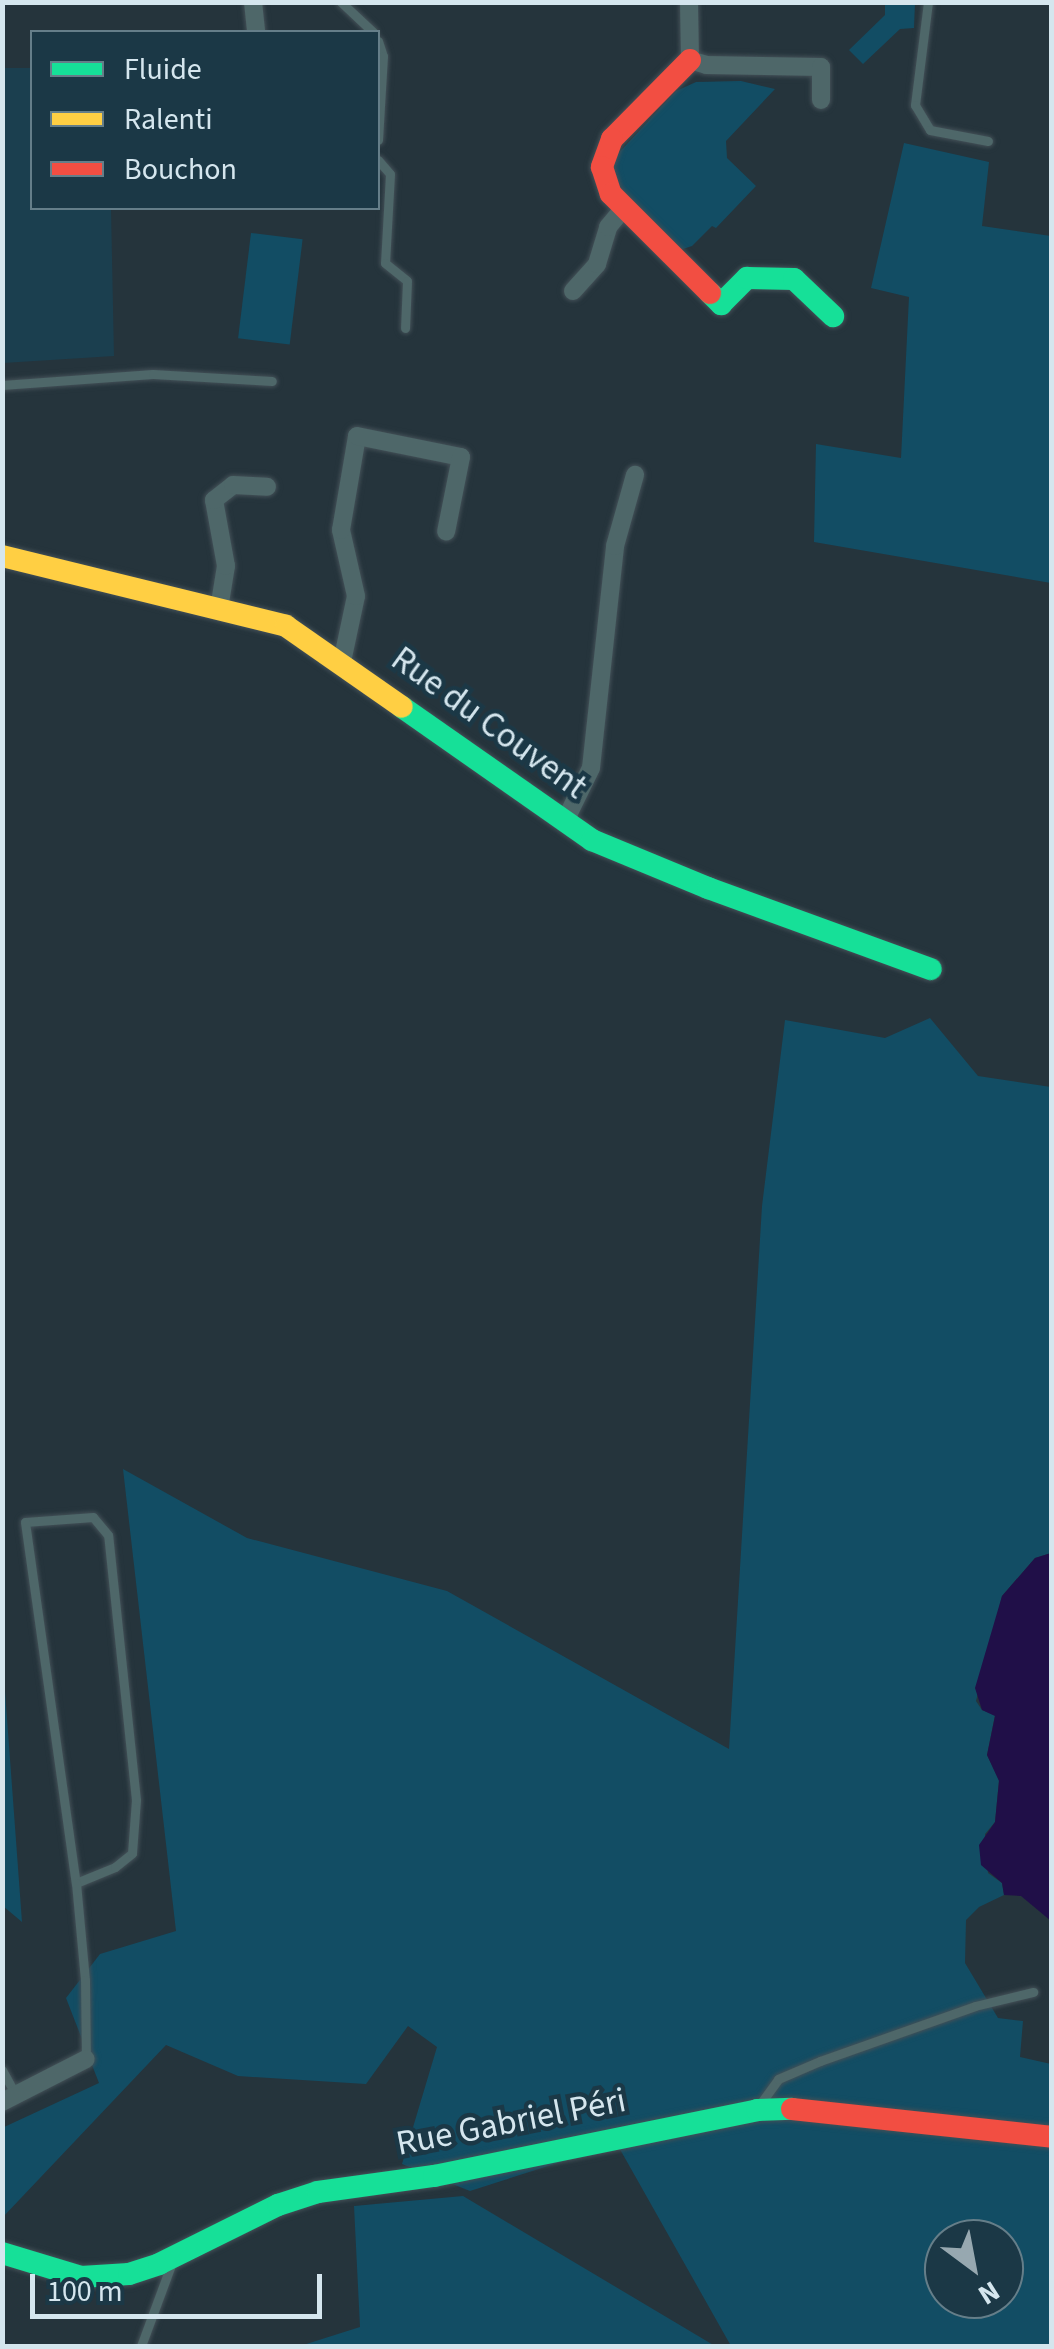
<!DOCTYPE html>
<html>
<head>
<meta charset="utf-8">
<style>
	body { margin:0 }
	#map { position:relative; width:1054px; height:2349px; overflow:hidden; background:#25343c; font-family:"Source Sans 3",sans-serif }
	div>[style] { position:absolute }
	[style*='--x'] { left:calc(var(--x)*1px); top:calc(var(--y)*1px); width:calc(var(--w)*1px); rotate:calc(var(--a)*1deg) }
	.built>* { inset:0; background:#1b3f4f }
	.green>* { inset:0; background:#124d64; transform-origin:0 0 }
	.water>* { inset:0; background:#200f48 }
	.roads { filter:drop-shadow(0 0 2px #435057) drop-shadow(0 0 2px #435057) }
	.lane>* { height:9px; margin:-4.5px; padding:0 4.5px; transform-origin:4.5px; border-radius:4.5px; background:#4e6769 }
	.street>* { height:18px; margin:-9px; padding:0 9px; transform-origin:9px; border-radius:9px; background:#4e6769 }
	.fast>* { height:22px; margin:-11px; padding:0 11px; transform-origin:11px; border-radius:11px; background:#16e098 }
	.slow>* { height:22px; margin:-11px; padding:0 11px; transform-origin:11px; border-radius:11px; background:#ffcf43 }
	.jam>* { height:22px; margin:-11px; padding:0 11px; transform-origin:11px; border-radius:11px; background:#f24e42 }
	span { translate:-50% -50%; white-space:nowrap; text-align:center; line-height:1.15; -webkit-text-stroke:9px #1b3846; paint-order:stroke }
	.street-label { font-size:35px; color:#d5e6ee }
	.frame { position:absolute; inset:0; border:5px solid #d5e6ee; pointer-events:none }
	.legend { position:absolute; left:30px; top:30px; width:350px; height:180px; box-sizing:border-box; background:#1b3846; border:2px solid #657e89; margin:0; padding:12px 18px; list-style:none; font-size:30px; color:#d5e6ee }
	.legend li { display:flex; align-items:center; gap:20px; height:50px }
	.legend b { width:50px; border:2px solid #657e89 }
	.north { position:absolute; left:924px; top:2219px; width:100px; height:100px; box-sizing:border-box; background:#1b3846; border:2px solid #657e89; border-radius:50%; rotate:148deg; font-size:28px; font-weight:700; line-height:40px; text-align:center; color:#d5e6ee }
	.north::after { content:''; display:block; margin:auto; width:35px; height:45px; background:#97a8b0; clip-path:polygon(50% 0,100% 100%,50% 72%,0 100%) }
	.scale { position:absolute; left:30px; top:2274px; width:292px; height:45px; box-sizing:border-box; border:5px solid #d5e6ee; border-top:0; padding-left:12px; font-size:30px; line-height:35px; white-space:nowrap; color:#d5e6ee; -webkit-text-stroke:8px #1b3846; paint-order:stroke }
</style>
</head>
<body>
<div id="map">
	<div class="built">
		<div style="clip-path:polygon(2px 68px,32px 68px,32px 208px,111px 208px,114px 356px,3px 363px)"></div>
	</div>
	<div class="green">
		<div style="clip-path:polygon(885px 3px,915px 3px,914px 28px,900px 29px,863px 64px,849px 50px,885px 15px)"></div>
		<div style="clip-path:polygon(741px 81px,775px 89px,726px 141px,727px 158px,756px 186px,716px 228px,712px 226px,692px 246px,680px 250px,611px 180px,614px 158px,676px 91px,696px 82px)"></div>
		<div style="clip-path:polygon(904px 143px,989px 162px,982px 226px,1051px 236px,1051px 583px,814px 542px,816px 444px,901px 458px,909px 297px,871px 288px)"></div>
		<div style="left:251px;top:233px;width:52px;height:106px;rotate:7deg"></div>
		<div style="clip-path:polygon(evenodd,930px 1018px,978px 1076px,1051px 1087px,1051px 1553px,1035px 1558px,1002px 1596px,976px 1701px,982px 1710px,995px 1715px,987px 1755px,999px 1780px,995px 1822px,985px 1834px,988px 1873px,1002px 1883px,1004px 1895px,979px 1907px,966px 1920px,965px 1963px,998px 2018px,1023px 2021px,1020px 2057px,1051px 2064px,1051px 2346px,731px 2346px,617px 2144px,470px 2191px,402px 2164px,437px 2047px,408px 2026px,366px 2084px,238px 2076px,166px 2045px,3px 2217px,2px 2128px,99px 2083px,66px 1998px,100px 1954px,176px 1931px,123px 1469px,247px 1538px,447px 1591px,729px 1749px,762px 1206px,785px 1020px,885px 1038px,930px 1018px,944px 2239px,1004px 2239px,1004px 2299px,944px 2299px,944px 2239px)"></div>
		<div style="clip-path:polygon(3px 1664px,22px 1922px,3px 1906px)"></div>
		<div style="clip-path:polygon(463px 2196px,715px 2346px,300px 2346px,360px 2327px,354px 2206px)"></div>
	</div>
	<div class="water">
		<div style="clip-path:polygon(1051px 1553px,1052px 1921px,1051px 1921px,1021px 1896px,1004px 1895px,1002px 1883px,981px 1865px,979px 1845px,995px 1822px,999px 1781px,987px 1755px,995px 1716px,982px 1710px,975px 1688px,1002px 1596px,1035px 1558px)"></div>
	</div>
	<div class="roads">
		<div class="lane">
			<div style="--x:341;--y:2;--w:44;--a:43.2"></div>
			<div style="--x:928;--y:2;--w:104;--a:97.2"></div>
			<div style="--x:915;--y:105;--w:29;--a:59"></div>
			<div style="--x:930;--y:130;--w:59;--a:10.7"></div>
			<div style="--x:378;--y:41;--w:16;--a:72"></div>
			<div style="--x:383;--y:56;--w:84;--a:93.4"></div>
			<div style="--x:378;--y:160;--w:18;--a:49"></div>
			<div style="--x:390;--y:174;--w:89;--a:93.2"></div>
			<div style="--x:385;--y:263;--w:28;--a:39"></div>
			<div style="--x:407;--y:281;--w:47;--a:92.4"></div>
			<div style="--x:2;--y:385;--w:151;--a:-4.2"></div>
			<div style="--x:153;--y:374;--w:119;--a:3.4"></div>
			<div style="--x:76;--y:1883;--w:42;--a:-22.3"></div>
			<div style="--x:115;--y:1867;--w:22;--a:-39"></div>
			<div style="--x:132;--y:1853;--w:53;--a:-85.7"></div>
			<div style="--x:136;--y:1800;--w:266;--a:-96"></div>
			<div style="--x:108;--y:1535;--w:23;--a:-130"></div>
			<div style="--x:93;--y:1517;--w:68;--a:175.8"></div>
			<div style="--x:25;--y:1522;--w:365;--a:82"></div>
			<div style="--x:76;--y:1883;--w:97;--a:84.7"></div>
			<div style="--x:85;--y:1980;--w:79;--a:89.3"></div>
			<div style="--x:2;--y:2070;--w:29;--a:61"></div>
			<div style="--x:758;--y:2107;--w:34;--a:-54"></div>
			<div style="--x:778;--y:2079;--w:46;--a:-23.2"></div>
			<div style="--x:820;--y:2061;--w:164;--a:-19.5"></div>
			<div style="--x:975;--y:2006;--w:60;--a:-13.6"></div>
			<div style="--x:141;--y:2346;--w:86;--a:-69.7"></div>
		</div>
		<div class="street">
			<div style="--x:253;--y:2;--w:30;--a:84"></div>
			<div style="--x:689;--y:2;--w:58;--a:89"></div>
			<div style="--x:690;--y:60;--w:17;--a:17"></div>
			<div style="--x:706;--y:65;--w:115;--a:1"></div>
			<div style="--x:821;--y:67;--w:33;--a:90"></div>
			<div style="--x:573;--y:291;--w:36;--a:-48"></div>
			<div style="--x:597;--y:264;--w:39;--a:-73"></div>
			<div style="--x:608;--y:227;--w:23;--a:-50"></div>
			<div style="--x:219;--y:609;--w:44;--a:-80.8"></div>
			<div style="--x:226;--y:566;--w:67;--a:-100.3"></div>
			<div style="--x:214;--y:500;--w:24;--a:-38"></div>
			<div style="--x:233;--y:485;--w:34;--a:3"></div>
			<div style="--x:342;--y:662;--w:67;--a:-78"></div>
			<div style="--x:356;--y:596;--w:68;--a:-102.8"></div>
			<div style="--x:341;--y:530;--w:95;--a:-80.3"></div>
			<div style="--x:357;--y:436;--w:106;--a:11.4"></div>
			<div style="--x:461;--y:457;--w:76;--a:101.3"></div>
			<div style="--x:565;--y:821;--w:59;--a:-63.9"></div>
			<div style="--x:591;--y:768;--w:223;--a:-83.8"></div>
			<div style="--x:615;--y:546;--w:74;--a:-74.3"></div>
			<div style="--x:2;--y:2102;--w:94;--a:-27.1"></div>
		</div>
		<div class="fast">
			<div style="--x:710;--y:293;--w:16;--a:45"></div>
			<div style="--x:721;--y:304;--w:37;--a:-45"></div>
			<div style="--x:747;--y:278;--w:47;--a:1.2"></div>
			<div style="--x:794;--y:279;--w:54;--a:43.5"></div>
			<div style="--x:402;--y:707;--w:232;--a:35"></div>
			<div style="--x:592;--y:840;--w:126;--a:22.5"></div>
			<div style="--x:708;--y:888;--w:237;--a:20"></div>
			<div style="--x:2;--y:2253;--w:83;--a:16.9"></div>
			<div style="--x:81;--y:2277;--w:48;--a:-3.6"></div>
			<div style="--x:129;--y:2274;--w:32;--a:-18"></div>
			<div style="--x:159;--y:2264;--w:133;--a:-26.4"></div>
			<div style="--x:278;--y:2205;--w:42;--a:-18"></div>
			<div style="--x:318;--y:2192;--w:117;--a:-7.9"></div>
			<div style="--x:434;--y:2176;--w:330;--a:-11.5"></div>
			<div style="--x:757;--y:2110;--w:35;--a:-2"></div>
		</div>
		<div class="slow">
			<div style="--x:2;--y:556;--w:292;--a:13.8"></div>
			<div style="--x:286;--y:626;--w:141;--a:34.9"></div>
		</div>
		<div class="jam">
			<div style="--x:690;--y:60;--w:111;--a:134.6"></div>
			<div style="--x:612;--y:139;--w:30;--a:110"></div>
			<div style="--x:602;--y:167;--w:28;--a:72"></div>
			<div style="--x:611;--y:194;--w:140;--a:45"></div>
			<div style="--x:792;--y:2109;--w:262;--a:6.1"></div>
		</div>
	</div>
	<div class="street-label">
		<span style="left:489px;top:723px;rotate:36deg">Rue du Couvent</span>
		<span style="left:511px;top:2122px;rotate:-11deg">Rue Gabriel Péri</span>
	</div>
	<div class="frame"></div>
	<ul class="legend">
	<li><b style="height:12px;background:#16e098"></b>Fluide</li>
	<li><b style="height:12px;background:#ffcf43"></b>Ralenti</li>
	<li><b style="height:12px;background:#f24e42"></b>Bouchon</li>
	</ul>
	<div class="north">N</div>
	<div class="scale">100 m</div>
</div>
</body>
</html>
